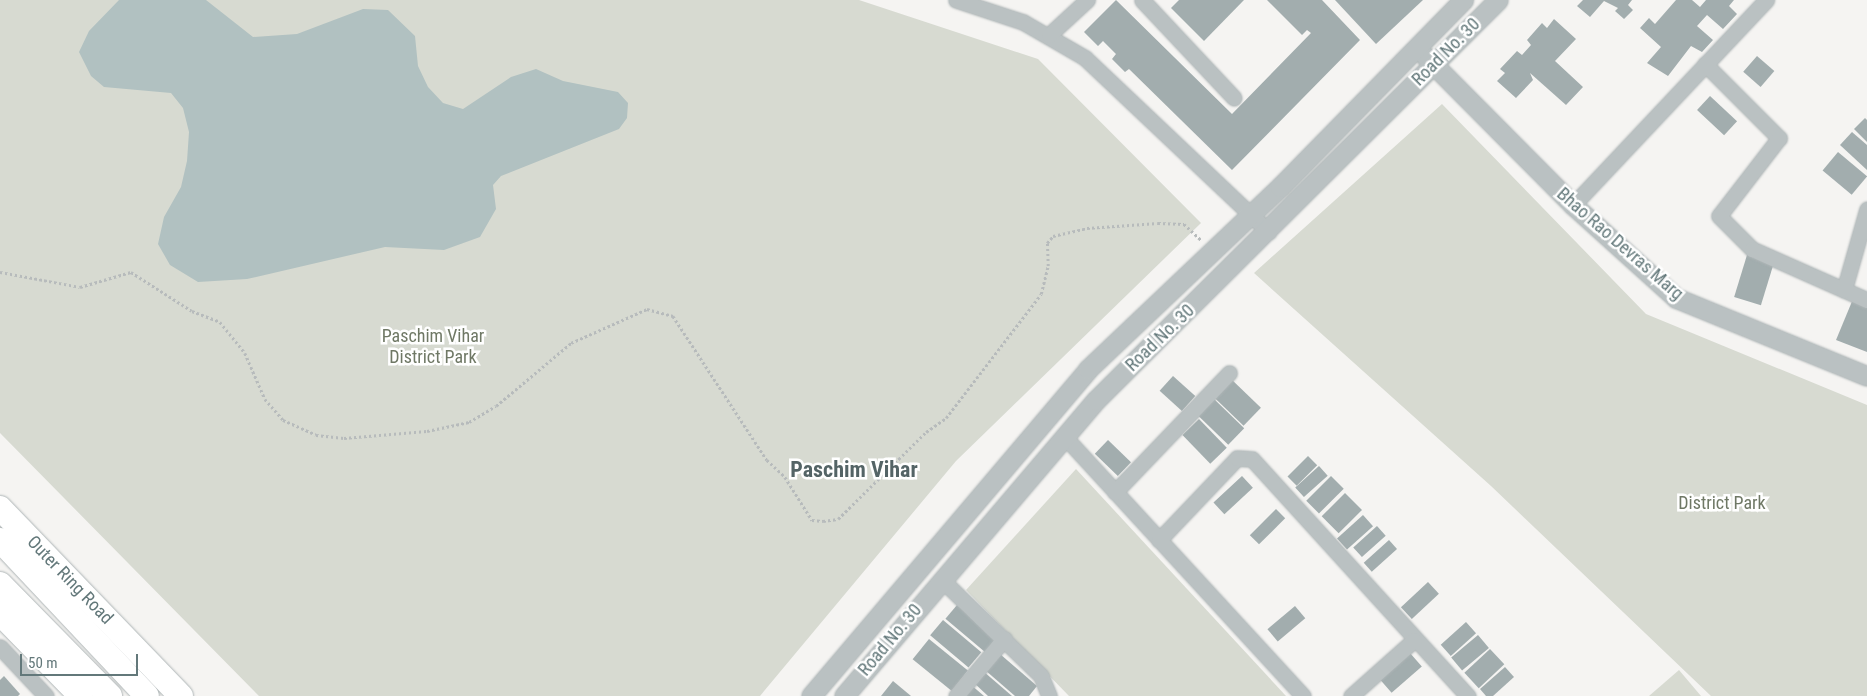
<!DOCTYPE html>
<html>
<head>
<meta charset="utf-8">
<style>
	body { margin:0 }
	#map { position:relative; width:1867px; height:696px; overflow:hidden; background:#f5f4f2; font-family:"Roboto Condensed",sans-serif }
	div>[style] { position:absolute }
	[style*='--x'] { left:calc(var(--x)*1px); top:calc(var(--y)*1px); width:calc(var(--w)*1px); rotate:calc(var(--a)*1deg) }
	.green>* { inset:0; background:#d7dad1 }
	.water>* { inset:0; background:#b1c1c1 }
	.building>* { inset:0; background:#a2adae; transform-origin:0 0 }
	.path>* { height:2.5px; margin-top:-1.25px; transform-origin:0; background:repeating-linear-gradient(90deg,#b7bbbc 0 2.5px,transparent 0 5px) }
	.roads { filter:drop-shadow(0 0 1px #aeb5b6) drop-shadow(0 0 1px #aeb5b6) }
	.minor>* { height:15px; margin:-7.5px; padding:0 7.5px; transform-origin:7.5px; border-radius:7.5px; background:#bac1c2 }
	.tertiary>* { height:19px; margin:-9.5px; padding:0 9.5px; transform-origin:9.5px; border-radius:9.5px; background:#bac1c2 }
	.primary>* { height:24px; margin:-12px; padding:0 12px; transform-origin:12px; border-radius:12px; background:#fff }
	span { translate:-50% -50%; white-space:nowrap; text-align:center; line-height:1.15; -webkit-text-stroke:5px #fff; paint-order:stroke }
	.street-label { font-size:18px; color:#63787a }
	.park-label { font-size:18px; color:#6f7865 }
	.district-label { font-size:22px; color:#546466; font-weight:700 }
	.scale { position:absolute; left:20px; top:654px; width:118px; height:22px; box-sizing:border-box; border:2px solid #63787a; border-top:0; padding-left:6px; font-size:15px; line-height:18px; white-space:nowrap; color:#63787a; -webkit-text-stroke:4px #fff; paint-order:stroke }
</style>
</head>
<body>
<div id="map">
	<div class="green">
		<div style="clip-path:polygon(0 0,859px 0,1038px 59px,1201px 223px,956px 461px,760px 696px,259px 696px,0 433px)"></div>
		<div style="clip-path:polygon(1442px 104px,1646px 314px,1867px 405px,1867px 696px,1711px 696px,1491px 486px,1254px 273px)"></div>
		<div style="clip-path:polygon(1076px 469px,1286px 696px,1069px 696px,966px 590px)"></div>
		<div style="clip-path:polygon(1679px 670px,1701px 696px,1649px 696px)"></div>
	</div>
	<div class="water">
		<div style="clip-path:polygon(119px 0,206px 0,253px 37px,297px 34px,363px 9px,388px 10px,415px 36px,418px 66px,428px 87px,443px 103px,463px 109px,511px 77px,536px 69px,563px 81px,618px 92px,628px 103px,627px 118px,619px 129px,501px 176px,493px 185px,496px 209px,480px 237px,444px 250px,385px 247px,247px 279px,198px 282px,170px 265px,158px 244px,164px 217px,181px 187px,187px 161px,189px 132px,183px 108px,171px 93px,104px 87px,91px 76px,79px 52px,89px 31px)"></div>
	</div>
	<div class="building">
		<div style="clip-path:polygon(1116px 0,1232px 114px,1311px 33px,1307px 30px,1302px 35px,1267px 0,1322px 0,1360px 40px,1232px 170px,1129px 69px,1125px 72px,1112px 59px,1116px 54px,1103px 41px,1098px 46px,1084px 32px)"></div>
		<div style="clip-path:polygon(1179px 0,1244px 0,1204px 41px,1171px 8px)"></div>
		<div style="clip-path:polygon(1335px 0,1423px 0,1376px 44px)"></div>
		<div style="clip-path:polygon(1583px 0,1632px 0,1628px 5px,1633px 10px,1624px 19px,1615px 11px,1618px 8px,1604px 1px,1590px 17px,1577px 6px)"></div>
		<div style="clip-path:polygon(1676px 0,1692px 0,1700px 7px,1706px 0,1734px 0,1729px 6px,1737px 14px,1723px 29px,1707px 15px,1697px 26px,1713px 40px,1702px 52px,1691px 46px,1668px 76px,1647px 63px,1661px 47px,1640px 28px,1649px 18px,1655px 24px)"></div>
		<div style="clip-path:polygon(1554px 19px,1576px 39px,1555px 61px,1583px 87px,1566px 105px,1530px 73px,1533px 80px,1516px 98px,1497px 81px,1505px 73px,1500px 69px,1517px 51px,1522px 55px,1531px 45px,1527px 40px,1542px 23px,1547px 28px)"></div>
		<div style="left:1757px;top:56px;width:23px;height:21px;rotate:41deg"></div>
		<div style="left:1710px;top:96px;width:37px;height:19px;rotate:43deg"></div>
		<div style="clip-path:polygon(1865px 118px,1867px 120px,1867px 142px,1854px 129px)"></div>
		<div style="clip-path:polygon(1852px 132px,1867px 145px,1867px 170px,1840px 145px)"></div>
		<div style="left:1838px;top:152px;width:38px;height:24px;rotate:40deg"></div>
		<div style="left:1747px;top:255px;width:28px;height:44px;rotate:17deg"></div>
		<div style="clip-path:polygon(1853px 299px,1867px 304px,1867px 352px,1836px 340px)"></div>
		<div style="left:1173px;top:376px;width:30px;height:20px;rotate:42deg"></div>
		<div style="left:1230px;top:378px;width:43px;height:25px;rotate:44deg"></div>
		<div style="left:1214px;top:399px;width:42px;height:23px;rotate:44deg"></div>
		<div style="left:1199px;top:419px;width:40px;height:23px;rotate:46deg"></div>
		<div style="left:1108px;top:440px;width:32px;height:19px;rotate:44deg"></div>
		<div style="left:1308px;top:456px;width:13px;height:29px;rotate:45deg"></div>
		<div style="left:1319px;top:466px;width:13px;height:32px;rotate:48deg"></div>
		<div style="left:1242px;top:476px;width:16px;height:39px;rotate:47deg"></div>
		<div style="left:1331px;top:476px;width:18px;height:35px;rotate:45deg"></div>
		<div style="left:1345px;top:493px;width:24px;height:33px;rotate:45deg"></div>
		<div style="left:1276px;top:509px;width:13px;height:37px;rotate:45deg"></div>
		<div style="left:1363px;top:515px;width:15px;height:35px;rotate:48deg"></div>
		<div style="left:1377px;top:526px;width:13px;height:32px;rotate:48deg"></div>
		<div style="left:1389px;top:540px;width:12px;height:34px;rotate:48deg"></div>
		<div style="left:1428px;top:582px;width:16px;height:37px;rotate:47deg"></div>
		<div style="left:957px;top:605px;width:52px;height:18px;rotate:40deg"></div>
		<div style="left:1295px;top:606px;width:16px;height:36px;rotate:50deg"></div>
		<div style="left:943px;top:620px;width:50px;height:20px;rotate:40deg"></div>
		<div style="left:1466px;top:622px;width:15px;height:34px;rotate:48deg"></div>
		<div style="left:1478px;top:635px;width:17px;height:35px;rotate:50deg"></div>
		<div style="left:929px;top:639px;width:50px;height:26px;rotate:39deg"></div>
		<div style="left:1490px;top:649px;width:21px;height:35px;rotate:47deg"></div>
		<div style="left:1410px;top:653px;width:18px;height:40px;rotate:49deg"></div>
		<div style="clip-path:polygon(1000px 654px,1037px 686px,1029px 696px,1015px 696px,985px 670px)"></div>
		<div style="clip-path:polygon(1505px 667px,1514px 677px,1493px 696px,1486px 696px,1480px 689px)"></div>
		<div style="clip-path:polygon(983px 671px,1012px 696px,988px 696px,973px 682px)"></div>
		<div style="clip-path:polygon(4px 676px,20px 694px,18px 696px,0 696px,0 680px)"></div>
		<div style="clip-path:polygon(893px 681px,911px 696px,881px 696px)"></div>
		<div style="clip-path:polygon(970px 684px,984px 696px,960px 696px)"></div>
	</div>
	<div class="path">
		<div style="--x:0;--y:272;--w:81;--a:10.6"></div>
		<div style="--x:80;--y:287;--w:53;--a:-16.4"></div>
		<div style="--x:131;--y:272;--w:72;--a:32.6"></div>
		<div style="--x:192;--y:311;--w:30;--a:21"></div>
		<div style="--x:220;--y:322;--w:40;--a:51"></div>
		<div style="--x:245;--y:353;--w:50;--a:66.5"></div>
		<div style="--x:265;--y:399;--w:28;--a:49"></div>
		<div style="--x:283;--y:420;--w:36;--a:24"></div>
		<div style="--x:316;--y:435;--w:28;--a:6"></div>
		<div style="--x:344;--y:438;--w:83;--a:-4.8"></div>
		<div style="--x:427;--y:431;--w:43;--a:-12.1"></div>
		<div style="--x:469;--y:422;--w:31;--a:-31"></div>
		<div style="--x:496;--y:406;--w:98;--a:-40"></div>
		<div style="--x:571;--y:343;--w:83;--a:-24.1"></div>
		<div style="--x:647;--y:309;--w:27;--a:15"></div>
		<div style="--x:673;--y:316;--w:172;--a:56.9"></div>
		<div style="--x:767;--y:460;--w:25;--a:43"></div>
		<div style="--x:785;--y:477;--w:51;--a:57.9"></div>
		<div style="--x:812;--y:520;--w:11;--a:5"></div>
		<div style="--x:823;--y:521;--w:15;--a:-8"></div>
		<div style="--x:838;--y:519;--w:124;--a:-44.7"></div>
		<div style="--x:926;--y:432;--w:24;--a:-35"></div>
		<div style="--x:946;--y:418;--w:156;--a:-52.5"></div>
		<div style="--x:1041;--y:294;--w:29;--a:-76"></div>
		<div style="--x:1048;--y:266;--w:23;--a:-92"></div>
		<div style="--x:1047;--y:243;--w:9;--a:-49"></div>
		<div style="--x:1053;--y:236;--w:35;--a:-13"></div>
		<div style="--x:1087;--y:228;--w:71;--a:-4"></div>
		<div style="--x:1158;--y:223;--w:26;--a:2"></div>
		<div style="--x:1184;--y:224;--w:23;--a:43"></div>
	</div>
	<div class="roads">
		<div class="minor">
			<div style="--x:956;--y:0;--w:71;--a:18.2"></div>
			<div style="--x:1023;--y:22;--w:72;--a:30.1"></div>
			<div style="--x:1085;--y:58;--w:253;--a:43.4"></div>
			<div style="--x:1142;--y:0;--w:134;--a:46.8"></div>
			<div style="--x:1049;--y:35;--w:52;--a:-42.6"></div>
			<div style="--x:1705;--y:64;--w:105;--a:45"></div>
			<div style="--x:1779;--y:138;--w:98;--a:127.6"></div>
			<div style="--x:1719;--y:216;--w:47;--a:45"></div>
			<div style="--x:1752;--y:249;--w:126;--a:23.9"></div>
			<div style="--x:1573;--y:205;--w:282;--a:-46.7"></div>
			<div style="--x:1844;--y:290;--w:84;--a:-74.1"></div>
			<div style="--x:1064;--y:436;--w:353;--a:47.4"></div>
			<div style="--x:1115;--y:492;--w:165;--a:-46.2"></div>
			<div style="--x:1159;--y:540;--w:113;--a:-46.4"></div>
			<div style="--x:1237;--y:458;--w:15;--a:4"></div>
			<div style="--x:1252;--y:459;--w:321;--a:47.7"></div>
			<div style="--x:941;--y:579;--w:139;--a:44.1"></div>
			<div style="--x:1041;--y:676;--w:22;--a:68"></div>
			<div style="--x:0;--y:647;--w:67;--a:46.8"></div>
			<div style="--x:956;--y:696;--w:75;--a:-49.9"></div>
			<div style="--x:1351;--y:696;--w:84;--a:-41.6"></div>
		</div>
		<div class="tertiary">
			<div style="--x:1426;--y:57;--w:209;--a:45.2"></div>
			<div style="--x:1573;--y:205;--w:139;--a:42.1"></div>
			<div style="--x:1676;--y:298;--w:206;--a:22.2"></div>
			<div style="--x:811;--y:696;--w:429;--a:-49.7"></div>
			<div style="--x:1088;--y:369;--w:265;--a:-43.5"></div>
			<div style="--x:1280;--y:187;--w:262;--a:-45.6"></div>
			<div style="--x:844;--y:696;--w:389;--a:-49.6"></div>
			<div style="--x:1096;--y:400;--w:567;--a:-44.86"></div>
		</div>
		<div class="primary">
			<div style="--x:0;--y:508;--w:261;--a:46.1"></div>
			<div style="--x:0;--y:540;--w:214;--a:46.7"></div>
			<div style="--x:0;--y:584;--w:157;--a:45.5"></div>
			<div style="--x:0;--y:613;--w:116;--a:45.7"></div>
		</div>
	</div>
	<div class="street-label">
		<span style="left:1446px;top:52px;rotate:-45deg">Road No. 30</span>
		<span style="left:1620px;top:244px;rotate:41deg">Bhao Rao Devras Marg</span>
		<span style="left:1160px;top:338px;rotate:-44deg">Road No. 30</span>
		<span style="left:70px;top:580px;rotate:46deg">Outer Ring Road</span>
		<span style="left:890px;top:640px;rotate:-50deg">Road No. 30</span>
	</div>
	<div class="park-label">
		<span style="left:433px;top:347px">Paschim Vihar<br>District Park</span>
		<span style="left:1722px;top:503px">District Park</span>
	</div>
	<div class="district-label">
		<span style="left:854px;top:470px">Paschim Vihar</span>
	</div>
	<div class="scale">50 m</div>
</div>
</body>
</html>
